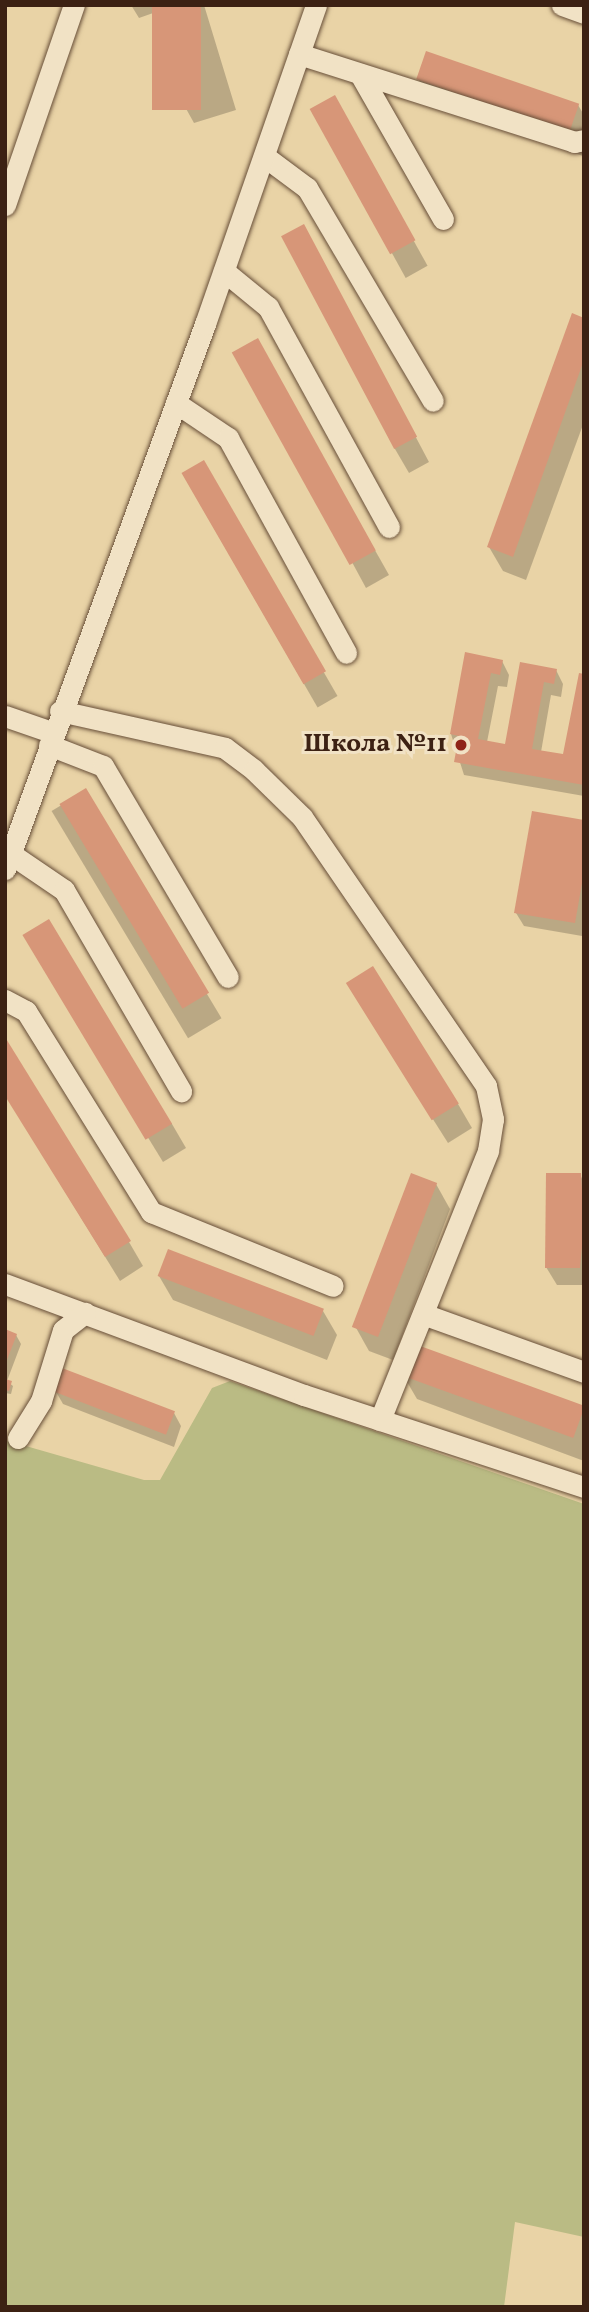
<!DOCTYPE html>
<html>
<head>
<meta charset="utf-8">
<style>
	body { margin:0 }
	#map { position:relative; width:589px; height:2312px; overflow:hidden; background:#e9d3a6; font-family:Vollkorn,serif }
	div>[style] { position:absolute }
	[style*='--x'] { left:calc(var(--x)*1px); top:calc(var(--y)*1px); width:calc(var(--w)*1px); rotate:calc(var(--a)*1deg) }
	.green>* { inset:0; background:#babb84 }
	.shadow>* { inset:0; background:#0003; transform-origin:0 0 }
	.building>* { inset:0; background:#d79678; transform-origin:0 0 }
	.roads { filter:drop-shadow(0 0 2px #674e38) drop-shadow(0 0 2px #674e38) }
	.minor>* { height:21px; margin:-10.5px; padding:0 10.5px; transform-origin:10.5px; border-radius:10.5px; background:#f1e2c5 }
	.dots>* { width:19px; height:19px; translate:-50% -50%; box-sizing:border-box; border:4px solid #f1e2c5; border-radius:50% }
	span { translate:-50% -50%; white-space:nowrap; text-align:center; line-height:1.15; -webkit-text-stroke:6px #f1e2c5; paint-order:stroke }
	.poi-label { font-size:26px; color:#3c2113; font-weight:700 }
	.right { translate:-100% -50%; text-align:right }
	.frame { position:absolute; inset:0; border:7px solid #3c2113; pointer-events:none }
</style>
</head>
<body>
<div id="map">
	<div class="green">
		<div style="clip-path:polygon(230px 1381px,584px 1504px,584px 2237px,515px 2222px,504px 2307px,5px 2307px,5px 1440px,144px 1480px,160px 1480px,212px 1388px)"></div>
	</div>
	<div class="shadow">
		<div style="clip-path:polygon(131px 5px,204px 5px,236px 110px,194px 123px,184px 105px,156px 12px,139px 18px)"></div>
		<div style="clip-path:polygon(418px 79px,578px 105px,584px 115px,583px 156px,432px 104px)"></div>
		<div style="left:334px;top:97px;width:193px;height:25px;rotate:61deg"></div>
		<div style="clip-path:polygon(317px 251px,429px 462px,409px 473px,395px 449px)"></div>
		<div style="clip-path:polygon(584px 320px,584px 422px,526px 580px,503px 571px,489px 547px)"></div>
		<div style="clip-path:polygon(257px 341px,389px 575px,366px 588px,353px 564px)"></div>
		<div style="left:203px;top:463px;width:269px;height:23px;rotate:60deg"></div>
		<div style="clip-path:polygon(467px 654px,502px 661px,509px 675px,507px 687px,498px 686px,487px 742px,506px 746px,522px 664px,556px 670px,563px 684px,561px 697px,551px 695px,541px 752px,565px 756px,584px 675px,584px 796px,464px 775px,451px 734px)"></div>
		<div style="left:85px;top:791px;width:265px;height:39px;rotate:59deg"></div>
		<div style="clip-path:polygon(584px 821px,582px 936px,524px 926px,516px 913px)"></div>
		<div style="clip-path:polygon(39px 960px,172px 1124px,186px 1148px,163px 1162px)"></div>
		<div style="clip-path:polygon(362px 1007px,458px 1104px,472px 1128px,448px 1143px)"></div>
		<div style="clip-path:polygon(5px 1094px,129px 1242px,143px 1266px,120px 1281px)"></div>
		<div style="clip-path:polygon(580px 1175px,584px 1182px,584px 1285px,557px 1285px,546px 1267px)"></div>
		<div style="clip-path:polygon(436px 1184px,450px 1209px,393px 1360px,369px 1351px,355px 1326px)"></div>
		<div style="clip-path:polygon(159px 1276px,323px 1311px,337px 1335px,327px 1360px,173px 1300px)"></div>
		<div style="clip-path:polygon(5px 1331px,16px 1335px,21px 1344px,7px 1381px,13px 1386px,11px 1394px,5px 1393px)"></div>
		<div style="clip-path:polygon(403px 1375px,584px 1408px,584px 1461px,417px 1399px)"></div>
		<div style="clip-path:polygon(55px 1390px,174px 1413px,181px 1426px,174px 1447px,63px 1404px)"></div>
	</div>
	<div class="building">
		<div style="left:152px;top:5px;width:49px;height:105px"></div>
		<div style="left:426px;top:51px;width:162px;height:30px;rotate:19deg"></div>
		<div style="left:335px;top:95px;width:166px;height:29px;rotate:61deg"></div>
		<div style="left:304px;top:224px;width:241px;height:26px;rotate:62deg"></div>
		<div style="clip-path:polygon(572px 313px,584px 318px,584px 360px,513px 557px,487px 547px)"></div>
		<div style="left:258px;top:338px;width:243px;height:30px;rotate:61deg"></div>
		<div style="left:204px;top:460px;width:244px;height:26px;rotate:60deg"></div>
		<div style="clip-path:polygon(465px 652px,503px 660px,500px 675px,491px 673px,478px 739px,505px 744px,520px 662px,557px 669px,554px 684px,544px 682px,532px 749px,563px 754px,579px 673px,584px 674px,584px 785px,454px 762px,459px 736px,450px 734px)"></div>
		<div style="left:86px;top:788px;width:239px;height:31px;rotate:59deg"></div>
		<div style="clip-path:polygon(532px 811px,584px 820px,584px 872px,575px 923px,514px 913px)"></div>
		<div style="left:49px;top:919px;width:239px;height:31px;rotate:59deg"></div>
		<div style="left:373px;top:966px;width:162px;height:32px;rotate:58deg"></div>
		<div style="clip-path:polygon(5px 1037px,131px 1241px,105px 1257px,5px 1096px)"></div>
		<div style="left:411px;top:1173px;width:28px;height:165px;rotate:21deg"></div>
		<div style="clip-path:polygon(546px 1173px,581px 1173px,584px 1225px,580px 1268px,545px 1268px)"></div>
		<div style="left:168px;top:1249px;width:167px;height:29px;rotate:21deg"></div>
		<div style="clip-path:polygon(5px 1329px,17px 1334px,5px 1365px)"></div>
		<div style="left:412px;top:1343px;width:184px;height:34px;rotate:20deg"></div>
		<div style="left:62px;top:1368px;width:121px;height:25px;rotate:21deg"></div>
		<div style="clip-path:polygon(5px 1379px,12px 1381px,9px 1391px,5px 1390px)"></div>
	</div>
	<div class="roads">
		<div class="minor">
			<div style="--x:562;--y:5;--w:23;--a:20"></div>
			<div style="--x:299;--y:54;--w:289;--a:17.7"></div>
			<div style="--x:574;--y:142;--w:10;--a:-11"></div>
			<div style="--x:360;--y:74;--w:167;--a:60.2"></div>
			<div style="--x:264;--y:156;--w:54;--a:36.7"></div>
			<div style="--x:307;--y:188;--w:247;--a:59.4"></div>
			<div style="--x:5;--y:205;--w:212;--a:-71"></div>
			<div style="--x:224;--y:271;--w:57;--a:39.3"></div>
			<div style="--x:268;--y:307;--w:251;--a:61.2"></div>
			<div style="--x:176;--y:403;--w:63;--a:33.9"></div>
			<div style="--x:228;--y:438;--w:245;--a:61.2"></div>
			<div style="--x:60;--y:711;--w:169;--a:12.6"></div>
			<div style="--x:225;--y:748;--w:36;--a:37"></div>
			<div style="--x:254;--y:770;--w:67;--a:44.4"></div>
			<div style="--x:302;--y:817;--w:326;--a:55.6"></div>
			<div style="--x:486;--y:1086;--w:34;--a:78"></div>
			<div style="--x:493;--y:1119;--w:32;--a:99"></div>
			<div style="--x:488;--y:1151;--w:290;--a:111.9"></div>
			<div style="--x:5;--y:716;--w:52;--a:19.1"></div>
			<div style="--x:49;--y:745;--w:58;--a:21.3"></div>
			<div style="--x:103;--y:766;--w:245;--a:59.4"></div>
			<div style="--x:11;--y:854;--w:64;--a:34.2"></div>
			<div style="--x:64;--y:890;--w:233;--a:59.8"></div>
			<div style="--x:5;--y:869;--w:581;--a:-69.85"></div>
			<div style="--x:205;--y:324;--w:338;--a:-70.8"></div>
			<div style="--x:5;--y:1000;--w:24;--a:28"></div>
			<div style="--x:26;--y:1011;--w:237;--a:58.1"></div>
			<div style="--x:151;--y:1212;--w:196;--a:22.1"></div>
			<div style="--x:5;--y:1284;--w:319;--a:20.4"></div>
			<div style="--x:304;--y:1395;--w:295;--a:18.2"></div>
			<div style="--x:423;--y:1314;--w:171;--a:19.8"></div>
			<div style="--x:18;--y:1438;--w:44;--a:-58.1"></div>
			<div style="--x:41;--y:1401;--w:74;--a:-72.8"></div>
			<div style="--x:63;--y:1330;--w:28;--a:-38"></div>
		</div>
	</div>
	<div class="dots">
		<div style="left:461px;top:745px;background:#8f2418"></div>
	</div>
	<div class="poi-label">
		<span class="right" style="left:447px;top:745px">Школа №11</span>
	</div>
	<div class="frame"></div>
</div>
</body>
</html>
